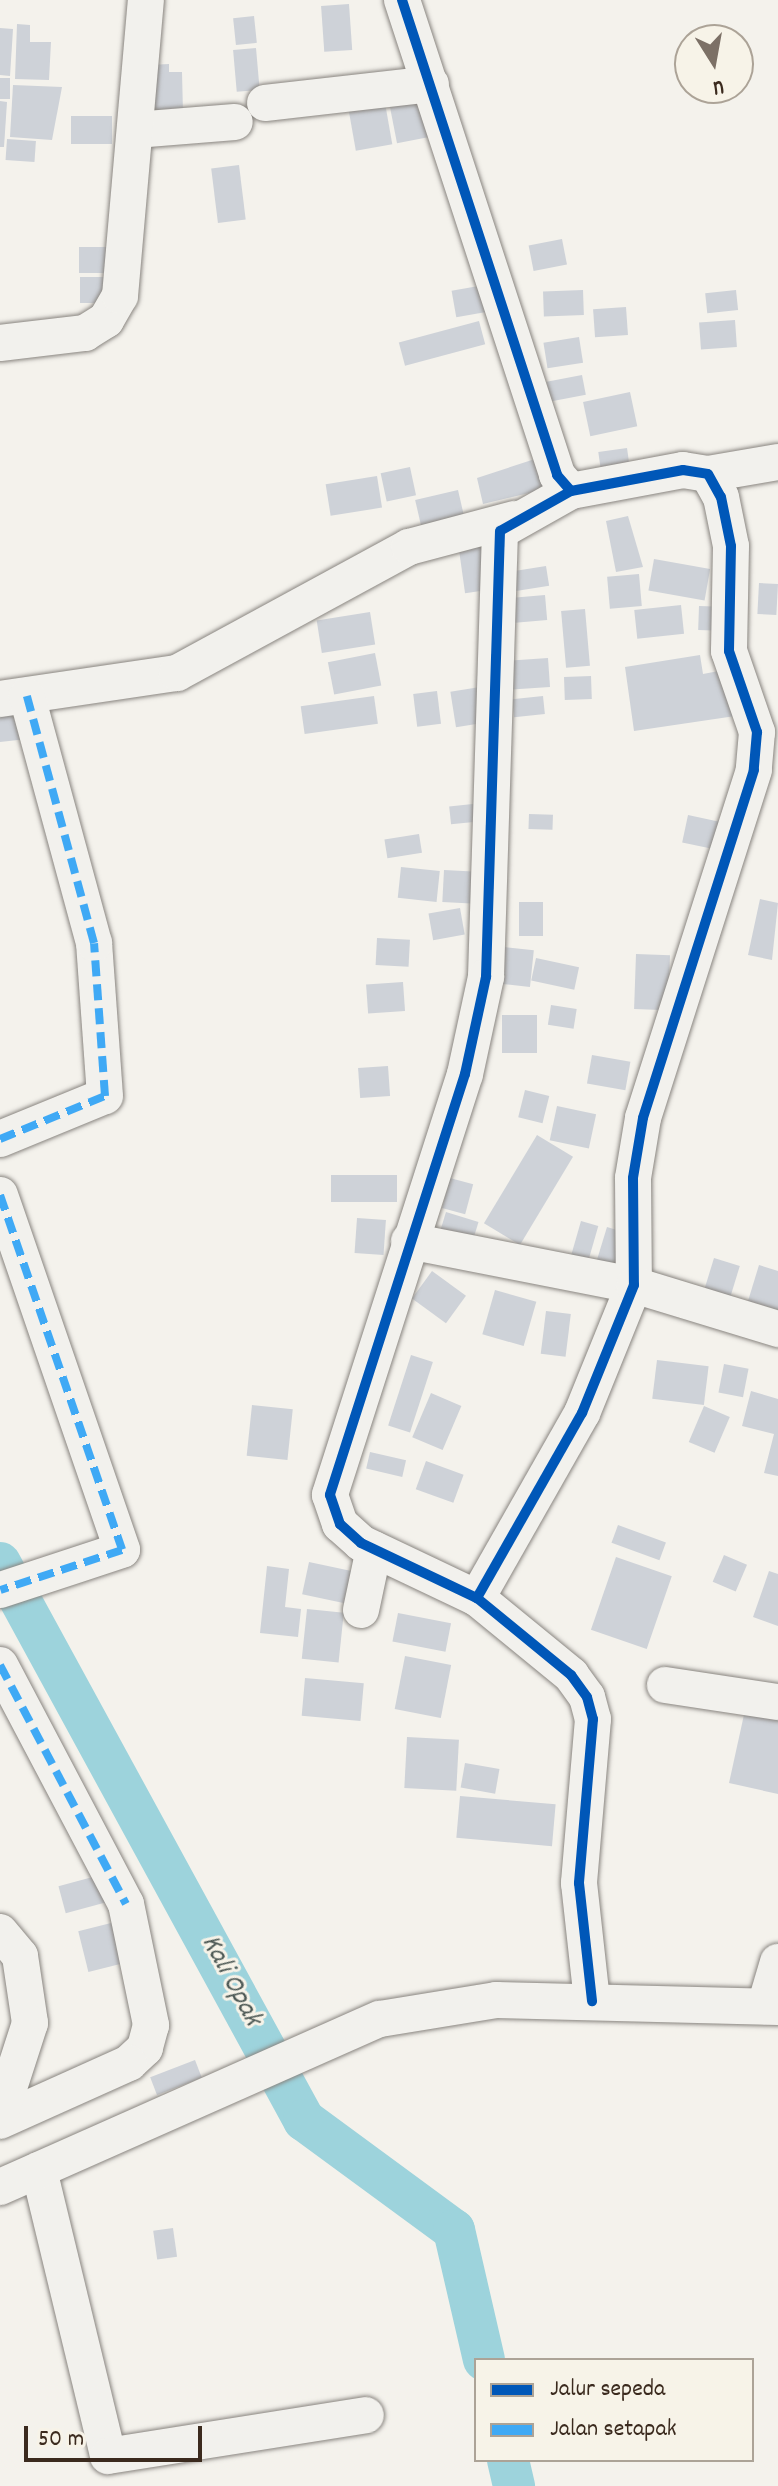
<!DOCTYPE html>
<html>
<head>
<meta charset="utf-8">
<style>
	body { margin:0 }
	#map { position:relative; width:778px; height:2486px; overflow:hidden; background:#f4f2ec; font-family:Dekko,sans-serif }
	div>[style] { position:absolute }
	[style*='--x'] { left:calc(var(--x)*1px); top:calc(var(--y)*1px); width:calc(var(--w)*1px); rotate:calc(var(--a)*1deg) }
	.river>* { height:42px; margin:-21px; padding:0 21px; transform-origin:21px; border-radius:21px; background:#9dd3dc }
	.building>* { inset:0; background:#ced2d8; transform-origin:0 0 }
	.roads { filter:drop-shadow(0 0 2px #898580) drop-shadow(0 0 2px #898580) }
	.minor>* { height:36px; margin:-18px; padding:0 18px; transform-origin:18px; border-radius:18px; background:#f2f1ed }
	.quiet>* { height:8px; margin-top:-4px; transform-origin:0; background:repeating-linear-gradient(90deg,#3fa9f5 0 16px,transparent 0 24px) }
	.cycleway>* { height:10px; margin:-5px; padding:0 5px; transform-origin:5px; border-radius:5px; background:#0057b8 }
	span { translate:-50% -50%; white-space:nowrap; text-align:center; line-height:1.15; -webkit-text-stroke:6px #f7f3e8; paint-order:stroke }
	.water-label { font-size:28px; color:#4d5955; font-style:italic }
	.legend { position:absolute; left:474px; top:2358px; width:280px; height:104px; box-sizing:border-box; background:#f7f3e8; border:2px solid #aca397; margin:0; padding:10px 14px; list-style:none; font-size:24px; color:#3b2a1e }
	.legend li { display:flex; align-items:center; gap:16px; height:40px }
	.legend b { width:40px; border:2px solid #aca397 }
	.north { position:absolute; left:674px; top:24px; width:80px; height:80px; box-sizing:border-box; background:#f7f3e8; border:2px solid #aca397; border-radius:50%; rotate:169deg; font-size:22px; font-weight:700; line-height:32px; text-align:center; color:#3b2a1e }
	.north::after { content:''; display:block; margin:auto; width:28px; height:36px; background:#7c7066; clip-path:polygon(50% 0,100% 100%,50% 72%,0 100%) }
	.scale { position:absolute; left:24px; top:2426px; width:178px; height:36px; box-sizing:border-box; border:4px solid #3b2a1e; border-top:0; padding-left:10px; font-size:24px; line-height:28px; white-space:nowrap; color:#3b2a1e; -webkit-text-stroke:6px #f7f3e8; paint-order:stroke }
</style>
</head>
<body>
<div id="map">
	<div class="river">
		<div style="--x:0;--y:1563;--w:635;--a:61.38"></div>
		<div style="--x:304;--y:2120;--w:186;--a:36.3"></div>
		<div style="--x:454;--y:2230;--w:133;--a:77"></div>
		<div style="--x:508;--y:2460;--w:27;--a:77"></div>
	</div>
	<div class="building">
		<div style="left:349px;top:4px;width:46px;height:28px;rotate:86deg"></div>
		<div style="left:254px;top:16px;width:27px;height:21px;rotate:84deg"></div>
		<div style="clip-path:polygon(17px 24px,30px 25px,30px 42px,51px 42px,49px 80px,15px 79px)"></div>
		<div style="clip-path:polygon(0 28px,13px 29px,10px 76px,0 75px)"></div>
		<div style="left:256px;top:48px;width:42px;height:23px;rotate:85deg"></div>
		<div style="clip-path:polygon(169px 64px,169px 72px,182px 72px,183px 113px,151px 114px,149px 65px)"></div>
		<div style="left:0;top:78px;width:10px;height:21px"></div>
		<div style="clip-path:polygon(13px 85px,62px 87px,52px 140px,10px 137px)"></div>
		<div style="left:431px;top:98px;width:38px;height:42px;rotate:79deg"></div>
		<div style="clip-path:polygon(0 101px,7px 102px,4px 147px,0 147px)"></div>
		<div style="left:385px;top:103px;width:42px;height:37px;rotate:80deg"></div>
		<div style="left:112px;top:116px;width:28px;height:41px;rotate:90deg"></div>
		<div style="left:7px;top:139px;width:29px;height:21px;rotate:4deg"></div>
		<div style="left:239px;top:165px;width:55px;height:28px;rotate:83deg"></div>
		<div style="left:562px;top:239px;width:26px;height:34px;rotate:79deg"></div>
		<div style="left:79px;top:247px;width:39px;height:26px"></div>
		<div style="left:80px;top:277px;width:31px;height:26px"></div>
		<div style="left:490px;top:284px;width:27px;height:39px;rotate:80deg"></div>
		<div style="left:583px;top:290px;width:25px;height:40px;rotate:88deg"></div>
		<div style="left:736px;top:290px;width:20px;height:31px;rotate:84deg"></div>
		<div style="left:626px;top:307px;width:28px;height:33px;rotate:86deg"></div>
		<div style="left:735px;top:320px;width:27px;height:36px;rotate:86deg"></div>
		<div style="left:479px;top:321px;width:24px;height:83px;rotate:75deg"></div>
		<div style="left:579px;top:337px;width:26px;height:36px;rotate:81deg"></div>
		<div style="left:582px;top:375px;width:20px;height:36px;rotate:79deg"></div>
		<div style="left:630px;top:392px;width:35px;height:48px;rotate:78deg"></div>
		<div style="left:627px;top:448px;width:21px;height:29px;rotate:82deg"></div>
		<div style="clip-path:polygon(538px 458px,546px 489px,483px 504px,477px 478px)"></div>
		<div style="left:410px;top:467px;width:29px;height:30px;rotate:78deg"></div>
		<div style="left:377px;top:476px;width:32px;height:52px;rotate:81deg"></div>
		<div style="left:458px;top:490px;width:26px;height:44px;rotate:77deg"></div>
		<div style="clip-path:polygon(628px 516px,643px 567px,616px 572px,606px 521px)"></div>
		<div style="left:484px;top:541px;width:49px;height:26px;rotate:82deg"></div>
		<div style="left:654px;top:559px;width:57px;height:32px;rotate:10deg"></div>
		<div style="left:546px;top:566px;width:20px;height:35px;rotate:81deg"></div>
		<div style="left:639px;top:574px;width:32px;height:32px;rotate:85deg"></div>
		<div style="left:759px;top:583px;width:19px;height:31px;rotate:3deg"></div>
		<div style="left:545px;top:595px;width:25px;height:32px;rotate:85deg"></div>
		<div style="left:681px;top:605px;width:29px;height:47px;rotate:84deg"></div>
		<div style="left:699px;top:606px;width:23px;height:24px;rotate:2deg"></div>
		<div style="left:585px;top:609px;width:57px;height:24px;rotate:85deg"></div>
		<div style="left:370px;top:612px;width:33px;height:54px;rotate:81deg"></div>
		<div style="left:375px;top:653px;width:33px;height:48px;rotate:79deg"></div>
		<div style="clip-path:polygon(700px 655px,703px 674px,724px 670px,742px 715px,634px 731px,625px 667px)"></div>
		<div style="left:548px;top:658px;width:29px;height:42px;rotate:86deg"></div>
		<div style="left:591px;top:676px;width:23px;height:27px;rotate:88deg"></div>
		<div style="left:480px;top:687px;width:36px;height:30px;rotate:81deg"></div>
		<div style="left:437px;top:691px;width:33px;height:24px;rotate:83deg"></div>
		<div style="left:374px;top:696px;width:28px;height:74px;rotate:82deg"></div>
		<div style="left:543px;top:696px;width:18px;height:31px;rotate:84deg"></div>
		<div style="clip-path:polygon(23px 704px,27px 739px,0 742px,0 706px)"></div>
		<div style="left:482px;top:803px;width:18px;height:33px;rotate:84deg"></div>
		<div style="left:529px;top:814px;width:24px;height:15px;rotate:2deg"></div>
		<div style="left:688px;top:815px;width:38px;height:28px;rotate:12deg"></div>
		<div style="left:419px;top:834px;width:19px;height:35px;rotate:81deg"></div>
		<div style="left:401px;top:867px;width:39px;height:31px;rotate:6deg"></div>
		<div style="left:444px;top:870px;width:43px;height:32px;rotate:3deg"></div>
		<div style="clip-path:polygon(760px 899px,778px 903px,772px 960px,748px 955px)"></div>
		<div style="left:519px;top:902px;width:24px;height:34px"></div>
		<div style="left:460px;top:908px;width:27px;height:32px;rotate:80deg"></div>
		<div style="left:377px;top:938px;width:33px;height:27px;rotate:3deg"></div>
		<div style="left:504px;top:947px;width:30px;height:37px;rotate:6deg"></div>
		<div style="left:636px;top:954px;width:34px;height:55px;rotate:2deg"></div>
		<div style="left:536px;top:958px;width:44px;height:23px;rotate:12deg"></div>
		<div style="left:403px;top:982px;width:29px;height:37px;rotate:86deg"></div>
		<div style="left:551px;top:1005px;width:26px;height:20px;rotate:9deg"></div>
		<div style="left:502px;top:1015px;width:35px;height:38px"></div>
		<div style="left:592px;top:1055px;width:39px;height:29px;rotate:10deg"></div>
		<div style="left:388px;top:1066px;width:30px;height:30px;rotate:86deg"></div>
		<div style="left:525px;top:1090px;width:25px;height:28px;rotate:14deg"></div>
		<div style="left:557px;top:1106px;width:40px;height:35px;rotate:12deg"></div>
		<div style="left:537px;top:1135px;width:42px;height:103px;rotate:31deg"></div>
		<div style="left:331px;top:1175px;width:66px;height:27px"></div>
		<div style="left:450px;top:1178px;width:24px;height:31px;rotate:15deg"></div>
		<div style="left:446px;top:1212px;width:34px;height:32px;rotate:17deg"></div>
		<div style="left:357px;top:1218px;width:29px;height:35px;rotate:4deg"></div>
		<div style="left:581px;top:1221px;width:18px;height:37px;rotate:16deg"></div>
		<div style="left:607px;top:1227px;width:24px;height:40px;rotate:17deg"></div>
		<div style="left:714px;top:1258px;width:27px;height:38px;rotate:17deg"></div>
		<div style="clip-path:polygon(759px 1265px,778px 1271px,778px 1310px,748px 1301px)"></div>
		<div style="left:432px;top:1271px;width:42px;height:34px;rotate:36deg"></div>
		<div style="left:495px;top:1290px;width:43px;height:46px;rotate:16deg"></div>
		<div style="left:546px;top:1311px;width:25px;height:43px;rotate:7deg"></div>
		<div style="left:411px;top:1355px;width:23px;height:74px;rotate:18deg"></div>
		<div style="left:657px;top:1360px;width:52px;height:39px;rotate:7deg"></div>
		<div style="left:724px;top:1364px;width:25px;height:29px;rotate:11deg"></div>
		<div style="clip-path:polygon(751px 1391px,778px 1399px,778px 1476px,764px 1473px,774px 1434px,742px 1426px)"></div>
		<div style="left:431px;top:1393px;width:33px;height:48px;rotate:23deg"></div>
		<div style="left:252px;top:1405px;width:41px;height:51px;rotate:6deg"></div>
		<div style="left:704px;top:1406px;width:28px;height:39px;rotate:23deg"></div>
		<div style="left:370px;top:1452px;width:37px;height:17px;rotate:13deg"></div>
		<div style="left:426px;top:1461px;width:40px;height:30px;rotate:20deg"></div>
		<div style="left:618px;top:1525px;width:51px;height:19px;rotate:20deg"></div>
		<div style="left:724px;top:1555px;width:25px;height:29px;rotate:23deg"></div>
		<div style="left:616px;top:1557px;width:59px;height:77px;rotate:19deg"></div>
		<div style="left:309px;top:1562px;width:53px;height:33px;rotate:12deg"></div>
		<div style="clip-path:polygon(267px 1566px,289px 1569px,285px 1607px,301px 1609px,298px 1637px,260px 1633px)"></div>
		<div style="clip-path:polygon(769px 1571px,778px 1574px,778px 1626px,753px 1617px)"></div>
		<div style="left:307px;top:1609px;width:37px;height:50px;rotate:6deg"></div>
		<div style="left:398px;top:1613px;width:54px;height:29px;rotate:11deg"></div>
		<div style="left:405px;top:1656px;width:47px;height:54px;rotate:11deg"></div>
		<div style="left:305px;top:1678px;width:59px;height:38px;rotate:5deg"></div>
		<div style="clip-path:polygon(747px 1701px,778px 1708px,778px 1794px,729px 1783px)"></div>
		<div style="left:407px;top:1737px;width:52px;height:51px;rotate:3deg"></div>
		<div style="left:465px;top:1763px;width:35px;height:25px;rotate:10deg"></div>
		<div style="left:460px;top:1796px;width:96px;height:42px;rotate:5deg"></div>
		<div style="left:100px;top:1875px;width:28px;height:43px;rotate:75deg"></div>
		<div style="left:119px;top:1921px;width:42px;height:42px;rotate:76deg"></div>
		<div style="left:195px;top:2060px;width:19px;height:48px;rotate:69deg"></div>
		<div style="left:173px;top:2228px;width:29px;height:20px;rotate:82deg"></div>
	</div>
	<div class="roads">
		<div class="minor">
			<div style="--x:402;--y:0;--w:500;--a:71.9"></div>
			<div style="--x:557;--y:475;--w:21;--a:49"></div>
			<div style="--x:571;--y:491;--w:114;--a:-10.6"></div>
			<div style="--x:683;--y:470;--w:25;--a:9"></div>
			<div style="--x:708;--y:474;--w:26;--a:61"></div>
			<div style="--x:721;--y:497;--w:50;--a:78.5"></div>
			<div style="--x:731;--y:546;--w:105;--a:91.1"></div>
			<div style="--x:729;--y:651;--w:86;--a:70.9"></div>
			<div style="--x:757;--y:732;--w:38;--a:95"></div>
			<div style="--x:754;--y:770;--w:365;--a:107.7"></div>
			<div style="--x:643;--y:1118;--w:61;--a:99.5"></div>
			<div style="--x:633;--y:1178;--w:107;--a:89.5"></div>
			<div style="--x:634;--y:1285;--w:138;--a:112.1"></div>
			<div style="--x:582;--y:1413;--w:213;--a:119.6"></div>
			<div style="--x:265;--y:103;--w:167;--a:-6.5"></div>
			<div style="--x:135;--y:130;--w:100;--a:-4.6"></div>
			<div style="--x:0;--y:343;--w:86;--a:-6.7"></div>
			<div style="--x:85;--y:333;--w:25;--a:-32"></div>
			<div style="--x:106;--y:320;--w:28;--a:-60"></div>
			<div style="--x:120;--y:296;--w:297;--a:-85"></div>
			<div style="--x:708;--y:474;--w:71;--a:-9.7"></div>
			<div style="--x:571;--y:491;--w:81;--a:150.6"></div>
			<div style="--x:500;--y:531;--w:446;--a:91.8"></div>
			<div style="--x:486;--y:977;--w:99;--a:102.2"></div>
			<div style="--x:465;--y:1074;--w:442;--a:107.8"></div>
			<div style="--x:330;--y:1495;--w:31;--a:71"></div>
			<div style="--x:340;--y:1524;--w:28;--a:42"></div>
			<div style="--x:361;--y:1543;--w:128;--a:25.4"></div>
			<div style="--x:477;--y:1598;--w:122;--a:39.3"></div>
			<div style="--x:571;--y:1675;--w:27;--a:54"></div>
			<div style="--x:587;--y:1697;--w:23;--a:75"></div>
			<div style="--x:593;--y:1719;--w:165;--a:94.9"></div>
			<div style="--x:579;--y:1883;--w:119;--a:83.7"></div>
			<div style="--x:0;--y:699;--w:179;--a:-8.4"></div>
			<div style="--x:177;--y:673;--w:264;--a:-28.5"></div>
			<div style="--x:409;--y:547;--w:109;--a:-14.9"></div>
			<div style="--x:0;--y:1139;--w:113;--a:-22.3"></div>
			<div style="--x:105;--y:1096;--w:153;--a:-94.1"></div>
			<div style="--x:94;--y:943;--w:256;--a:-105.2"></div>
			<div style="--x:0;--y:1195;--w:375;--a:71"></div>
			<div style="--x:122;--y:1550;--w:128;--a:161.8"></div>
			<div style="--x:409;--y:1241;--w:229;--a:11.1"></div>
			<div style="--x:634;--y:1285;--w:151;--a:17"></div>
			<div style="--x:361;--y:1610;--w:62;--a:-78"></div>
			<div style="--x:0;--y:1665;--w:270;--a:62.2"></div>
			<div style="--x:126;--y:1904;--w:124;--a:78.3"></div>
			<div style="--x:151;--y:2025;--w:24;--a:105"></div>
			<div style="--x:145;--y:2048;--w:22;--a:137"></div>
			<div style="--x:129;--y:2063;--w:141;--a:155.8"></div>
			<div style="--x:665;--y:1685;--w:114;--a:8.6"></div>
			<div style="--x:0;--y:1932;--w:31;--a:50"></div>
			<div style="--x:20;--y:1956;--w:68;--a:81.5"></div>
			<div style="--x:30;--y:2023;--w:98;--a:107.9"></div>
			<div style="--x:765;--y:2006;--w:46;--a:-73.5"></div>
			<div style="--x:39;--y:2170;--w:294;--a:76.4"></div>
			<div style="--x:108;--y:2456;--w:261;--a:-9"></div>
			<div style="--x:0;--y:2187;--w:415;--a:-23.9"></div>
			<div style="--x:380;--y:2019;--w:118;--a:-9.3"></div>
			<div style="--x:496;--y:2000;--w:282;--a:1.4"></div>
		</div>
	</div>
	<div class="quiet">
		<div style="--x:0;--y:1139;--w:113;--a:-22.3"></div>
		<div style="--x:105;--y:1096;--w:153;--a:-94.1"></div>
		<div style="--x:94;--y:943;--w:256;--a:-105.2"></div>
		<div style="--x:0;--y:1195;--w:375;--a:71"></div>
		<div style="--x:122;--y:1550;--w:128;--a:161.8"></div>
		<div style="--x:0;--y:1665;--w:270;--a:62.2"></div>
	</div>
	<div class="cycleway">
		<div style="--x:402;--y:0;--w:500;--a:71.9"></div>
		<div style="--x:557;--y:475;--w:21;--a:49"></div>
		<div style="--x:571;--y:491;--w:114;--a:-10.6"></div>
		<div style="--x:683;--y:470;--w:25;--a:9"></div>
		<div style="--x:708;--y:474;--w:26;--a:61"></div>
		<div style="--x:721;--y:497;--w:50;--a:78.5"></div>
		<div style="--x:731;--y:546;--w:105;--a:91.1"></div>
		<div style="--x:729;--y:651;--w:86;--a:70.9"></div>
		<div style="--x:757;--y:732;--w:38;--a:95"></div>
		<div style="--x:754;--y:770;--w:365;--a:107.7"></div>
		<div style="--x:643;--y:1118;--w:61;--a:99.5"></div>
		<div style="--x:633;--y:1178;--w:107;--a:89.5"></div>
		<div style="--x:634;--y:1285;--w:138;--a:112.1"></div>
		<div style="--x:582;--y:1413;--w:213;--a:119.6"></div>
		<div style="--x:571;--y:491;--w:81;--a:150.6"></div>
		<div style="--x:500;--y:531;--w:446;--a:91.8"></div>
		<div style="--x:486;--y:977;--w:99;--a:102.2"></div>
		<div style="--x:465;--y:1074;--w:442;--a:107.8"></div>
		<div style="--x:330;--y:1495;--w:31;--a:71"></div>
		<div style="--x:340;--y:1524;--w:28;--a:42"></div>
		<div style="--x:361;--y:1543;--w:128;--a:25.4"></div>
		<div style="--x:477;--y:1598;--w:122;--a:39.3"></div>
		<div style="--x:571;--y:1675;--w:27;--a:54"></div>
		<div style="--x:587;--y:1697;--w:23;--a:75"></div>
		<div style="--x:593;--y:1719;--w:165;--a:94.9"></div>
		<div style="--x:579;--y:1883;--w:119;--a:83.7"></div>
	</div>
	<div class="water-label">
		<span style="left:230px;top:1981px;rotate:62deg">Kali Opak</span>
	</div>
	<ul class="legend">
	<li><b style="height:10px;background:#0057b8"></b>Jalur sepeda</li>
	<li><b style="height:10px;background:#3fa9f5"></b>Jalan setapak</li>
	</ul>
	<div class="north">U</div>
	<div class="scale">50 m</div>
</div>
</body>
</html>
